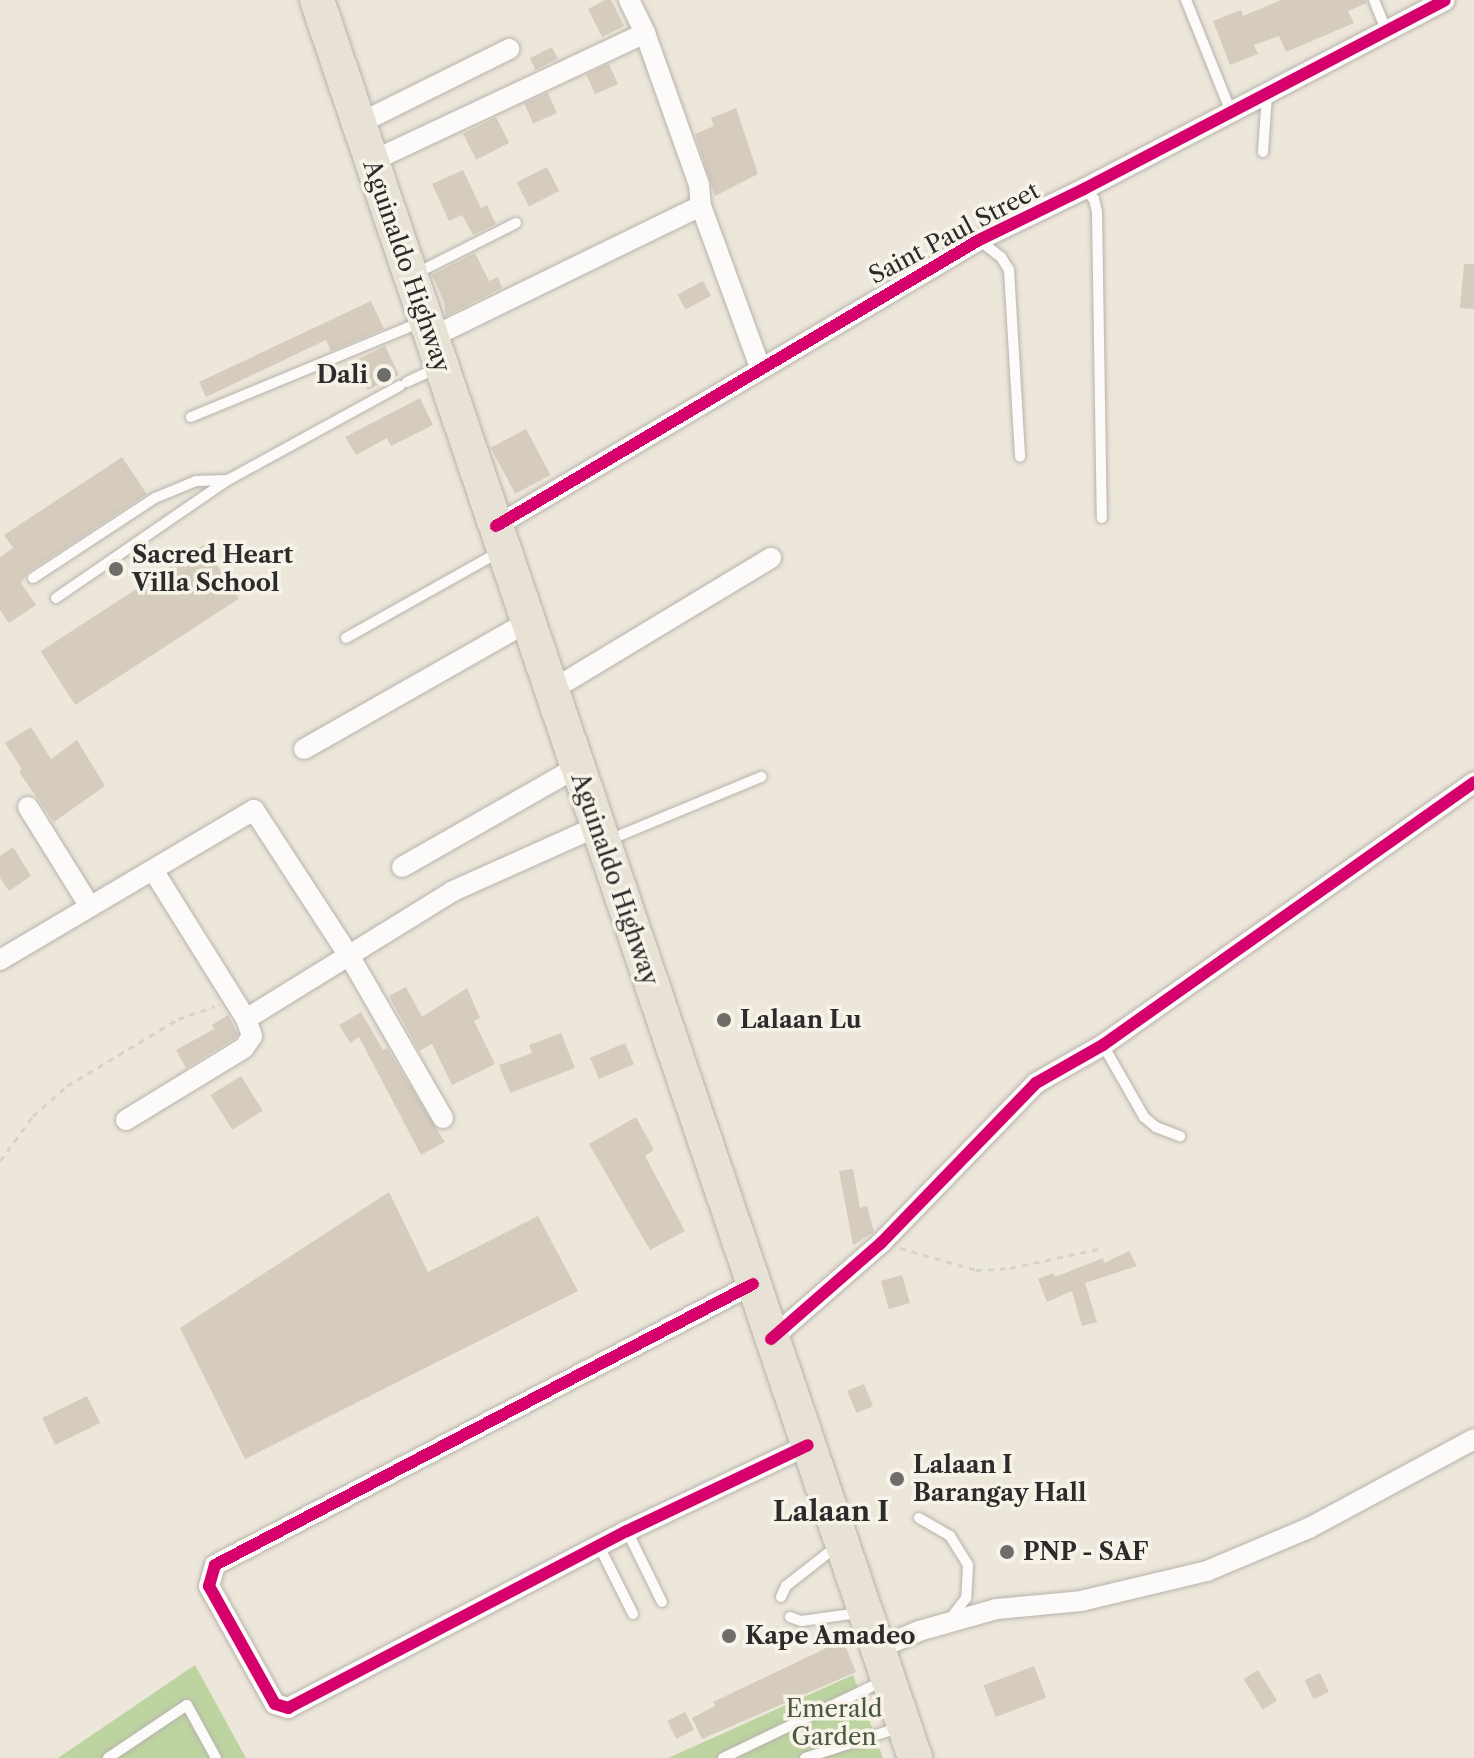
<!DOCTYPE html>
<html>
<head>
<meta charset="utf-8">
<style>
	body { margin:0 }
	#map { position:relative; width:1474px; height:1758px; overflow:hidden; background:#ede7db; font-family:"Libre Caslon Text",serif }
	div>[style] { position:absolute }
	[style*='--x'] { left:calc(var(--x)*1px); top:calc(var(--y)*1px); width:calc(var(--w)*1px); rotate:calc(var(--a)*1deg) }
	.green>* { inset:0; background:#bdd4a1 }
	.building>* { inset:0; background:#d5ccbe; transform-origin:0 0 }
	.path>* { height:3px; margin-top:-1.5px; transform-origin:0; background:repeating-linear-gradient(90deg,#d5d3d0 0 6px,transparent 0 12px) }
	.roads { filter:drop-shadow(0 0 2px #b7b3ac) drop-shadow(0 0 2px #b7b3ac) }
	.service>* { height:10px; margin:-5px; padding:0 5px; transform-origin:5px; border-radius:5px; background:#fcfbfa }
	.minor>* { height:20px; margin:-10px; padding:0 10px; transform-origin:10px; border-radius:10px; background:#fcfbfa }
	.primary>* { height:34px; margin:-17px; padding:0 17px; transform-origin:17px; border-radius:17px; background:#e7e2d5 }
	.cycleway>* { height:12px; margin:-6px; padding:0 6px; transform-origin:6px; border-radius:6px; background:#d6006c }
	.dots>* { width:22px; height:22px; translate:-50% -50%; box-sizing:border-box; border:4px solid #f7f3e8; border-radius:50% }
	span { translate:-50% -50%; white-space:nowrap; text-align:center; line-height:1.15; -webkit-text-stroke:7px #f7f3e8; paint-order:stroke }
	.street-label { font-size:24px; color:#2b2b2b }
	.poi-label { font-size:24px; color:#2b2b2b; font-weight:700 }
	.right { translate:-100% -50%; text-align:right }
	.left { translate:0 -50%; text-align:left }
	.park-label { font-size:24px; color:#4b5940 }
	.quarter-label { font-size:28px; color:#2b2b2b; font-weight:700 }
</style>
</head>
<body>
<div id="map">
	<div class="green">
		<div style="clip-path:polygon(195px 1665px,246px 1758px,58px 1758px)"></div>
		<div style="clip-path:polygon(853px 1675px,883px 1758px,668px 1758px)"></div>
	</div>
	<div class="building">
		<div style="clip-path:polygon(605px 0,611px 0,624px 26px,602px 37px,588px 9px)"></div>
		<div style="clip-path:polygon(1281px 0,1366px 0,1367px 3px,1348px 11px,1354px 23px,1286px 52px,1279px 36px,1254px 45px,1258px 54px,1230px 65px,1213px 21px,1241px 10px,1243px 16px)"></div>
		<div style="left:552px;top:47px;width:13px;height:25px;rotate:63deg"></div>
		<div style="left:609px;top:64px;width:22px;height:25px;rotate:66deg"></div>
		<div style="left:548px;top:93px;width:22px;height:26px;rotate:66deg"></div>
		<div style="clip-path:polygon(736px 108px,758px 174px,715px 196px,695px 134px,714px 126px,711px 118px)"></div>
		<div style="left:496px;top:117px;width:29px;height:37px;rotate:63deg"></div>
		<div style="left:547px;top:167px;width:27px;height:34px;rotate:63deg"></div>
		<div style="clip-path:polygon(463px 170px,481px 208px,487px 205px,496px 224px,473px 235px,462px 215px,449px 221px,432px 184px)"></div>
		<div style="clip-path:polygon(475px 253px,489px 281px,498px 277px,502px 288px,446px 316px,444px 302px,432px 275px)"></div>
		<div style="clip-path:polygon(1464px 264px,1474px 264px,1474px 309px,1460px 308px)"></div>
		<div style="left:703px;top:281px;width:17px;height:29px;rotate:62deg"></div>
		<div style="clip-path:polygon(371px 301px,384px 329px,331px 351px,326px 340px,206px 397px,199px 382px)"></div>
		<div style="left:385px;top:346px;width:32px;height:35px;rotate:64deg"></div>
		<div style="clip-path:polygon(420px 398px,433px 425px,391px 446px,387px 438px,356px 455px,345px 437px)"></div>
		<div style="left:526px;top:429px;width:52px;height:40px;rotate:62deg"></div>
		<div style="clip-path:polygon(122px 457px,147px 494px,28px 572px,21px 583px,36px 605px,9px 623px,0 610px,0 557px,13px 548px,4px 535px)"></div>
		<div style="left:204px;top:545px;width:64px;height:195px;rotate:57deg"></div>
		<div style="clip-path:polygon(31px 727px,51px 759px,77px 740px,105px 786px,54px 822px,19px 772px,22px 769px,5px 743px)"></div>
		<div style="clip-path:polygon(13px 847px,31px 876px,9px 891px,0 878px,0 856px)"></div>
		<div style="clip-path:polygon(406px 987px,422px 1017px,467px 988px,480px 1018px,474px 1021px,495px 1064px,452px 1085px,432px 1044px,419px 1051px,389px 996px)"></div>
		<div style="clip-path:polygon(361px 1012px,383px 1050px,387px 1048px,445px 1142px,421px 1155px,359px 1037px,350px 1043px,339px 1025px)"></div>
		<div style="clip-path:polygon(228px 1015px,238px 1034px,235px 1038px,186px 1068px,176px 1050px,214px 1029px,212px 1025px)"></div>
		<div style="clip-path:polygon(561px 1033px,575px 1068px,510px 1093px,499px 1065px,532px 1053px,529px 1045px)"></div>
		<div style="left:625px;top:1043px;width:23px;height:38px;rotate:67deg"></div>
		<div style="left:241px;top:1076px;width:41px;height:36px;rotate:58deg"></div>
		<div style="clip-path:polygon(636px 1117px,654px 1150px,645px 1156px,685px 1231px,650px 1250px,589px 1144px)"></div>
		<div style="clip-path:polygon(853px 1169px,860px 1208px,867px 1206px,874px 1232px,853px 1245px,839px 1171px)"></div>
		<div style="clip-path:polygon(389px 1192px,428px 1272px,538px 1216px,578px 1291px,245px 1459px,180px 1328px)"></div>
		<div style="clip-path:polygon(1129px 1251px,1137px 1266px,1085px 1283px,1097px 1322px,1082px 1326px,1072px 1291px,1047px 1302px,1038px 1279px,1053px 1273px,1055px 1277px,1103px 1258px,1104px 1263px)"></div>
		<div style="left:902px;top:1275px;width:29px;height:22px;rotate:74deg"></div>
		<div style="left:864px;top:1384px;width:24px;height:18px;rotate:68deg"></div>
		<div style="left:87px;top:1396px;width:30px;height:50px;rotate:64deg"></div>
		<div style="clip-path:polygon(843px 1640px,856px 1672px,702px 1739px,692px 1718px,715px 1706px,713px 1702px)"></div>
		<div style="left:1034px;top:1666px;width:34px;height:54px;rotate:69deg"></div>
		<div style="left:1258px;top:1670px;width:36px;height:17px;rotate:58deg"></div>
		<div style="left:1320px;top:1673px;width:21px;height:17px;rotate:65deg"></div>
		<div style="left:685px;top:1712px;width:20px;height:20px;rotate:63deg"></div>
	</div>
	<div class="path">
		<div style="--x:0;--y:1161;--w:56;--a:-53.7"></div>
		<div style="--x:33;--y:1116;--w:45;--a:-41.4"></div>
		<div style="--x:67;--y:1086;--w:130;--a:-31.1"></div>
		<div style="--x:178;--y:1019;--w:39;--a:-19"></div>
		<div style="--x:900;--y:1248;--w:79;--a:16.1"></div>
		<div style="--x:976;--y:1270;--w:34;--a:-3"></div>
		<div style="--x:1010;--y:1268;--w:90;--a:-12.2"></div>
	</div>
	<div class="roads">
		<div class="service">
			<div style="--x:1186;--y:0;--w:121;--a:68.1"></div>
			<div style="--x:1374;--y:0;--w:32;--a:68"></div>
			<div style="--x:1263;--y:152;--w:57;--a:-86"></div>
			<div style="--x:1084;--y:189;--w:14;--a:45"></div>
			<div style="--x:1094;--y:199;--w:13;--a:77"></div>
			<div style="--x:1097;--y:212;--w:306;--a:89.1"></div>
			<div style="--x:979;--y:240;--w:28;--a:38"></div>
			<div style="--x:1001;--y:257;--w:15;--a:58"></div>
			<div style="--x:1009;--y:270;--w:187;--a:86.6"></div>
			<div style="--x:417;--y:273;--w:111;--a:-26.8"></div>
			<div style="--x:407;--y:382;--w:33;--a:-25"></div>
			<div style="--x:191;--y:417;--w:250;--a:-22.4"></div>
			<div style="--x:33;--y:578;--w:146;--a:-33.3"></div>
			<div style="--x:155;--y:498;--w:44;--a:-22.5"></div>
			<div style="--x:196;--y:481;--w:30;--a:-2"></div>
			<div style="--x:56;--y:598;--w:209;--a:-34.5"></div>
			<div style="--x:228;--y:480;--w:196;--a:-28.7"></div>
			<div style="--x:346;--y:638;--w:178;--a:-29.3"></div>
			<div style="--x:609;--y:840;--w:165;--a:-22.5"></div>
			<div style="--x:1103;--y:1045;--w:83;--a:60.3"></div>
			<div style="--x:1144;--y:1117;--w:16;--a:40"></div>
			<div style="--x:1156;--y:1127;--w:26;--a:21"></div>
			<div style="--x:919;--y:1518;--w:36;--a:30"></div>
			<div style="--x:950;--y:1536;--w:34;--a:58"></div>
			<div style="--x:968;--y:1565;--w:33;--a:93"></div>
			<div style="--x:966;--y:1598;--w:26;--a:127"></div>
			<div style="--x:627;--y:1531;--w:79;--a:63.8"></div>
			<div style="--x:599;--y:1546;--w:76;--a:63.4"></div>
			<div style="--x:781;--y:1597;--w:12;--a:-66"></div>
			<div style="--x:786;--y:1586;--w:65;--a:-38.1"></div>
			<div style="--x:790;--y:1617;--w:12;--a:20"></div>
			<div style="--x:801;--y:1621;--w:59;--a:-7.9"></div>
			<div style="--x:108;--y:1758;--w:95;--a:-33.9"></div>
			<div style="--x:187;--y:1705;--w:60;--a:61.3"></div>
			<div style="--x:723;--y:1758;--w:178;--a:-25.7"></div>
			<div style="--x:805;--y:1758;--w:98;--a:-17.9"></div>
		</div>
		<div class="minor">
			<div style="--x:629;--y:0;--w:37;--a:64"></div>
			<div style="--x:645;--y:33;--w:161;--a:70.4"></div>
			<div style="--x:699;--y:185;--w:21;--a:85"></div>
			<div style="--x:701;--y:206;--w:171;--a:69.9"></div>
			<div style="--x:358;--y:124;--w:169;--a:-26.4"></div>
			<div style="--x:370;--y:162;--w:304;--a:-25.1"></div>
			<div style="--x:432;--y:337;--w:299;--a:-26"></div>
			<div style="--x:496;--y:526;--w:561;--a:-30.63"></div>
			<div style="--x:979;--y:240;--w:117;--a:-25.9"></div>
			<div style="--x:1084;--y:189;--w:407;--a:-27.6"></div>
			<div style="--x:552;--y:690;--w:256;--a:-31.1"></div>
			<div style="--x:304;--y:749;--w:259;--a:-29.6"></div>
			<div style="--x:28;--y:807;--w:115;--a:58.1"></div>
			<div style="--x:402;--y:867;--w:202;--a:-29.7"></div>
			<div style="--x:153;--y:870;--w:176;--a:58"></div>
			<div style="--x:246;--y:1019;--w:243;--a:-31.7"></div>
			<div style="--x:453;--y:891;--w:159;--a:-24.1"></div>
			<div style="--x:0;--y:960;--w:295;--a:-30.6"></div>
			<div style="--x:254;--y:810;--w:176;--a:56.9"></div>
			<div style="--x:350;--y:957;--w:186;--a:60"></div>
			<div style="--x:126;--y:1120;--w:138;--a:-31.4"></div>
			<div style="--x:244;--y:1048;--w:14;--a:-56"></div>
			<div style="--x:252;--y:1036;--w:18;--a:-109"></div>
			<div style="--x:753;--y:1284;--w:607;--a:152.42"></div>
			<div style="--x:215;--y:1565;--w:22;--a:106"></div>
			<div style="--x:209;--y:1586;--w:135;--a:60.8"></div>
			<div style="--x:275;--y:1704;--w:14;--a:17"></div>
			<div style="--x:288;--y:1708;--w:382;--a:-27.6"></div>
			<div style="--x:627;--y:1531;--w:200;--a:-25.4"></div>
			<div style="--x:771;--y:1339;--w:146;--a:-41.1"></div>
			<div style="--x:881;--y:1243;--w:223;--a:-45.9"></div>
			<div style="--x:1036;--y:1083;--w:77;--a:-29.6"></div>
			<div style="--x:1103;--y:1045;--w:455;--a:-35.3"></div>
			<div style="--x:879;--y:1648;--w:43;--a:-23"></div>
			<div style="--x:919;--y:1631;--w:81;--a:-15.8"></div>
			<div style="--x:997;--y:1609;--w:84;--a:-5.4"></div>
			<div style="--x:1081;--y:1601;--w:130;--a:-13.4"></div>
			<div style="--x:1207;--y:1571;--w:111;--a:-22.9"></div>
			<div style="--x:1309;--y:1528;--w:187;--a:-28.3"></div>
		</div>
		<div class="primary">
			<div style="--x:317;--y:0;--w:1857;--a:71.21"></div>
		</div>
	</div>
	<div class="cycleway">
		<div style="--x:496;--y:526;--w:561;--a:-30.63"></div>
		<div style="--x:979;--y:240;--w:117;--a:-25.9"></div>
		<div style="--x:1084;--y:189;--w:407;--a:-27.6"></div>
		<div style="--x:753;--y:1284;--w:607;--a:152.42"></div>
		<div style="--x:215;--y:1565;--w:22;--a:106"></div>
		<div style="--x:209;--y:1586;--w:135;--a:60.8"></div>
		<div style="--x:275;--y:1704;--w:14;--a:17"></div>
		<div style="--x:288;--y:1708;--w:382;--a:-27.6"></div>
		<div style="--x:627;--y:1531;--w:200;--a:-25.4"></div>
		<div style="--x:771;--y:1339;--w:146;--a:-41.1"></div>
		<div style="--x:881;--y:1243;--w:223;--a:-45.9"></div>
		<div style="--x:1036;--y:1083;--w:77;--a:-29.6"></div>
		<div style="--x:1103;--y:1045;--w:455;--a:-35.3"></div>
	</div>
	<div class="dots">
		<div style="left:384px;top:375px;background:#6f6d69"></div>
		<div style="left:116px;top:569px;background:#6f6d69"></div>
		<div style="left:724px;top:1020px;background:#6f6d69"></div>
		<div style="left:897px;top:1479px;background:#6f6d69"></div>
		<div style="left:1007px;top:1552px;background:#6f6d69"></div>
		<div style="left:729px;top:1636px;background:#6f6d69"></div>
	</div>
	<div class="street-label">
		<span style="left:954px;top:233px;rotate:-28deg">Saint Paul Street</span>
		<span style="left:407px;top:266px;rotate:71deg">Aguinaldo Highway</span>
		<span style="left:615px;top:879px;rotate:71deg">Aguinaldo Highway</span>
	</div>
	<div class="poi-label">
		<span class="right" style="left:368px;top:375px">Dali</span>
		<span class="left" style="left:132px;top:569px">Sacred Heart<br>Villa School</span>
		<span class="left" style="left:740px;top:1020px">Lalaan Lu</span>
		<span class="left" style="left:913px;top:1479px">Lalaan I<br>Barangay Hall</span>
		<span class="left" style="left:1023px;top:1552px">PNP - SAF</span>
		<span class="left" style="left:745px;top:1636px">Kape Amadeo</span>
	</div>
	<div class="park-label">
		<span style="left:834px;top:1723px">Emerald<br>Garden</span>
	</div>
	<div class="quarter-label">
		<span style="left:831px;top:1511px">Lalaan I</span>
	</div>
</div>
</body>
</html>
